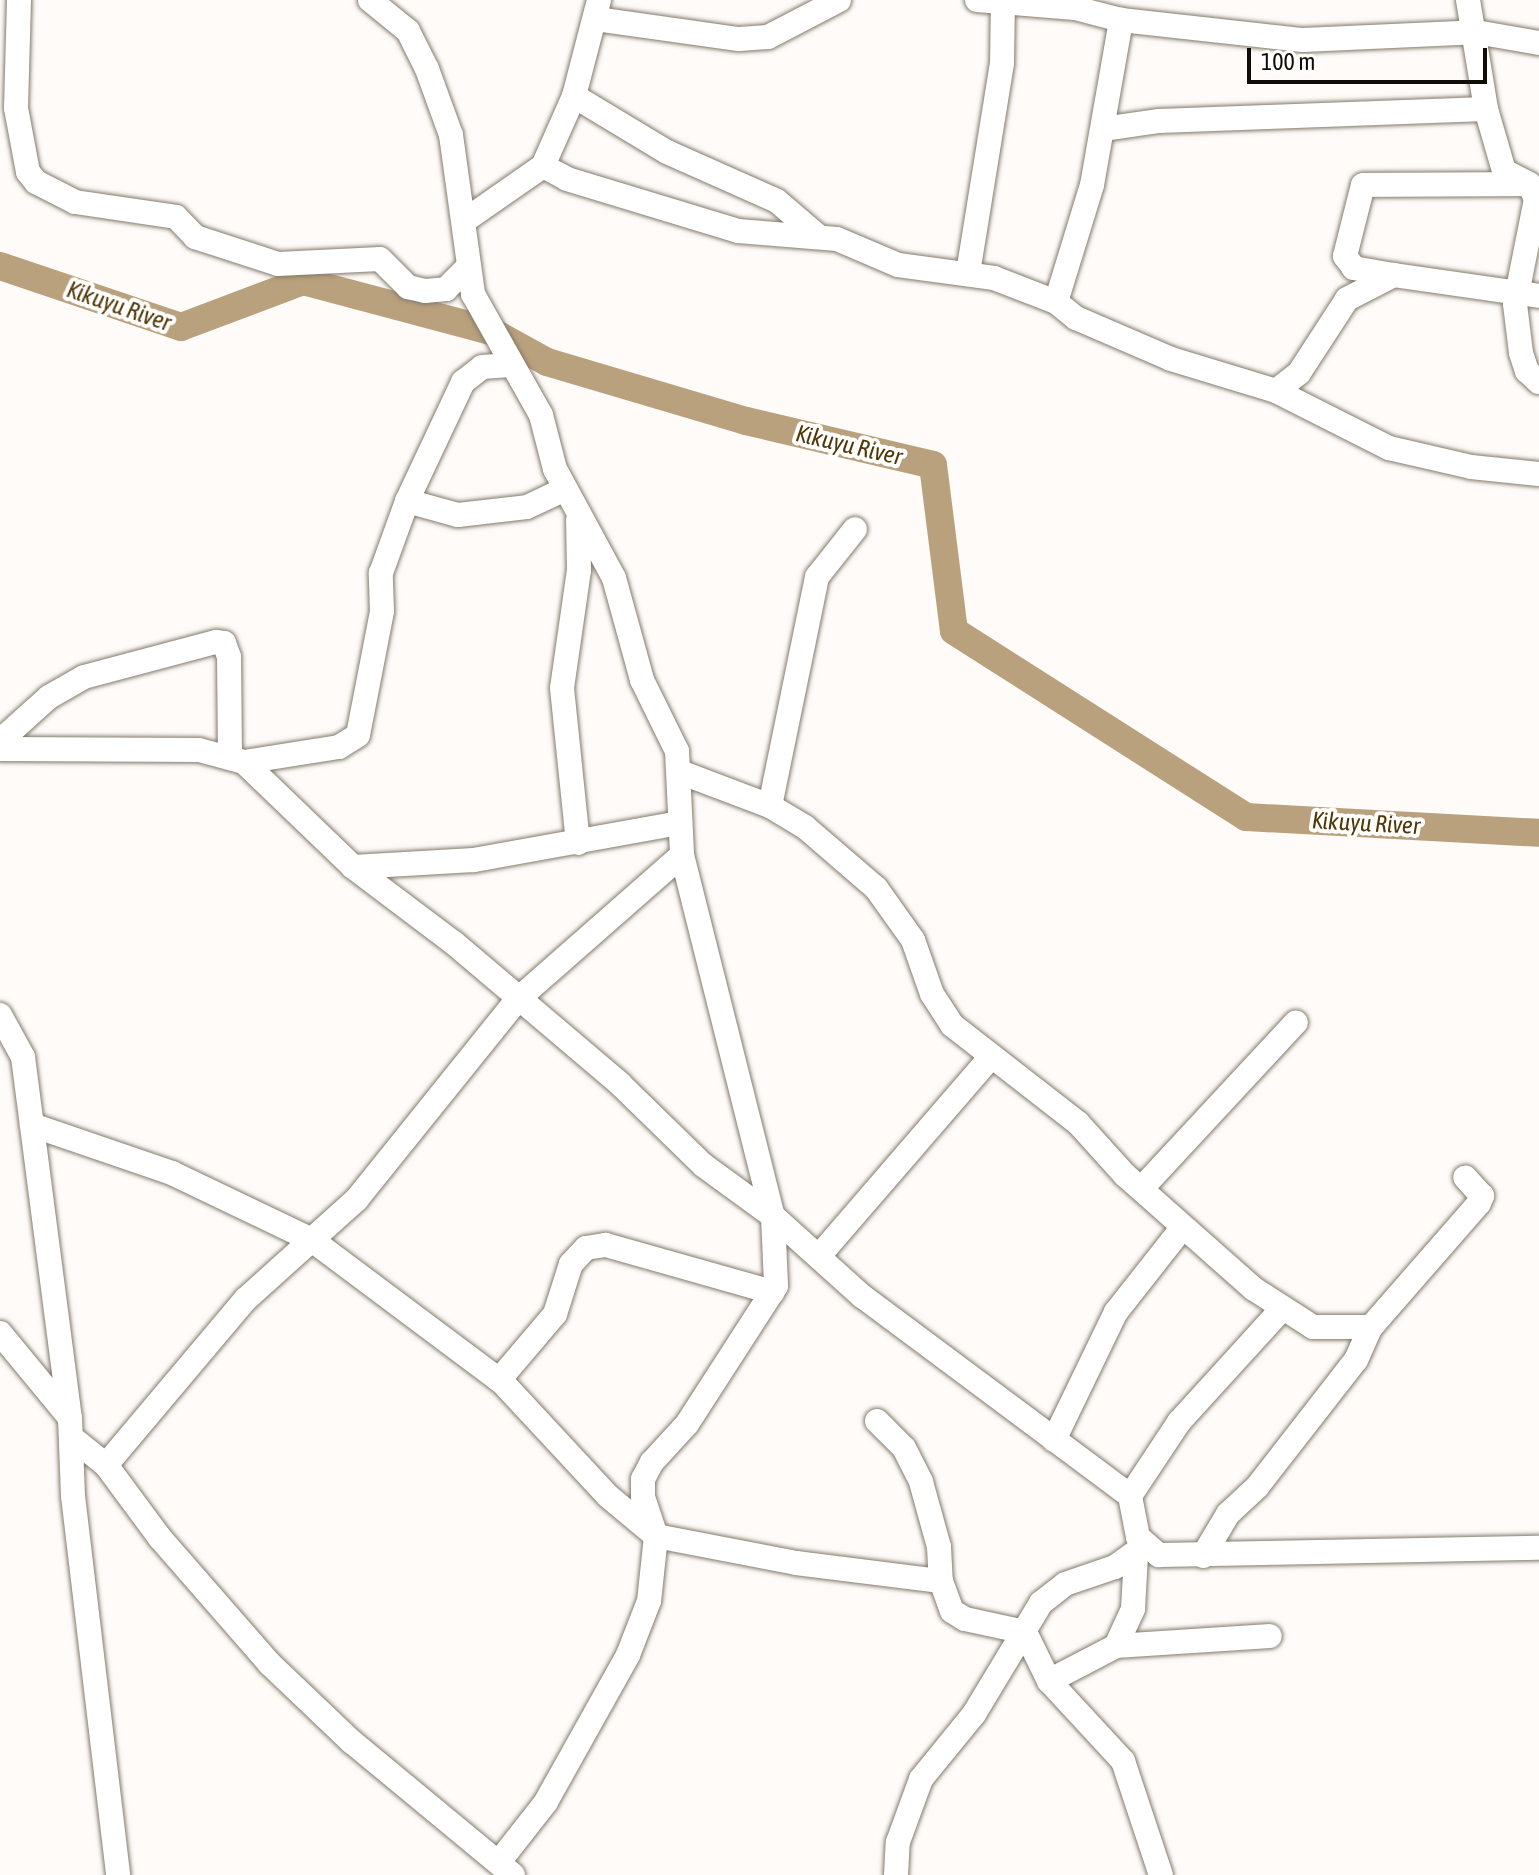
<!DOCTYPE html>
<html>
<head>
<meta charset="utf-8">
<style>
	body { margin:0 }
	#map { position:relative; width:1539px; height:1875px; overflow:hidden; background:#fefbf8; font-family:"Asap Condensed",sans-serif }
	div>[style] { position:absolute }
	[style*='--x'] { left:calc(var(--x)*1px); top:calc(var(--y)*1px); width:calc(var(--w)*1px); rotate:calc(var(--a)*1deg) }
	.river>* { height:28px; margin:-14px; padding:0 14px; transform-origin:14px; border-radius:14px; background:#b9a17d }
	.roads { filter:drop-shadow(0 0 2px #837a6b) drop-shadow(0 0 2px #837a6b) }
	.minor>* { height:24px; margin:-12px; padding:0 12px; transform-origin:12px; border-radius:12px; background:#fff }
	span { translate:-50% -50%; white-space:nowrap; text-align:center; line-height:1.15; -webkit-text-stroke:8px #fff; paint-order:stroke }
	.water-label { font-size:24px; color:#503706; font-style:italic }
	.scale { position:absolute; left:1247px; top:48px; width:240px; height:36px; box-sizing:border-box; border:4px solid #100d08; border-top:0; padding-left:10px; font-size:24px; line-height:28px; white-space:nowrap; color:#100d08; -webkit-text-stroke:6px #fff; paint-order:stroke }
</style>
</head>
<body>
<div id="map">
	<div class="river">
		<div style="--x:0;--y:266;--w:191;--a:18.6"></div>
		<div style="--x:181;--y:327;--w:130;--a:-20.7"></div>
		<div style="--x:303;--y:281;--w:195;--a:14.9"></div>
		<div style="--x:491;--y:331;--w:64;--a:29"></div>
		<div style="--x:547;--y:362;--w:208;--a:16.5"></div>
		<div style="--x:746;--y:421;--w:192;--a:13.2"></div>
		<div style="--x:933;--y:465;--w:167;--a:82.8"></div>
		<div style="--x:954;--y:631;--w:346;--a:32.5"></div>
		<div style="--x:1246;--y:817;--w:293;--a:3.1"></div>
	</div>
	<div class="roads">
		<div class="minor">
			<div style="--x:19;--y:0;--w:108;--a:91.6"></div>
			<div style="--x:16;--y:108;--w:65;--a:79.4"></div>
			<div style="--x:28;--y:172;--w:13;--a:51"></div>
			<div style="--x:36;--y:182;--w:44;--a:27.1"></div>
			<div style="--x:75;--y:202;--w:102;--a:8.4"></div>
			<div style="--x:176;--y:217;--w:28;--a:46"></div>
			<div style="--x:195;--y:237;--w:87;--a:18"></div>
			<div style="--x:278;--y:264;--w:102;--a:-2.8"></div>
			<div style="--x:380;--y:259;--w:40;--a:45"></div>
			<div style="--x:408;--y:287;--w:17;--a:13"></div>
			<div style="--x:425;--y:291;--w:21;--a:-5"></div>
			<div style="--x:446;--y:289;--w:30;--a:-45"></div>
			<div style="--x:370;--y:0;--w:49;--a:39.2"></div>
			<div style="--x:408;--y:31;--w:42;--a:63.4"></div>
			<div style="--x:427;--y:69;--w:70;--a:70"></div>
			<div style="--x:451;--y:135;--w:161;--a:82.1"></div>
			<div style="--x:473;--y:294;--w:139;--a:60.7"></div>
			<div style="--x:541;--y:415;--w:56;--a:75.5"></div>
			<div style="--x:555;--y:469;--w:124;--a:61.6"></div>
			<div style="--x:614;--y:578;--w:106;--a:74.6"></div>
			<div style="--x:642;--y:680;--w:79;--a:63.8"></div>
			<div style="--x:677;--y:751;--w:104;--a:87.2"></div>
			<div style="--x:682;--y:855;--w:372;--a:75.9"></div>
			<div style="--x:773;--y:1216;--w:70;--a:87.5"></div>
			<div style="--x:776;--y:1286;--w:164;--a:122.8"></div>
			<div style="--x:687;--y:1424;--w:52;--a:132.6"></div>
			<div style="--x:652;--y:1462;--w:19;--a:118"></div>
			<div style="--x:643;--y:1479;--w:18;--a:90"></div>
			<div style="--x:643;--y:1497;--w:41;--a:71.6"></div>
			<div style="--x:656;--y:1536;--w:65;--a:96.1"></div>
			<div style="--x:649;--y:1601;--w:58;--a:111.3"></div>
			<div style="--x:628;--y:1655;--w:168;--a:119.2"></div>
			<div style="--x:546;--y:1802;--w:76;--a:128.1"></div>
			<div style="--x:977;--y:0;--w:98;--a:4.7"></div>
			<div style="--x:1075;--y:8;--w:48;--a:14.6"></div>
			<div style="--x:1121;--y:20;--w:183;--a:6.3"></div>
			<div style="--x:1303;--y:40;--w:173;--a:-2.6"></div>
			<div style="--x:1476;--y:32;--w:64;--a:9.9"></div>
			<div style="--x:1468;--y:0;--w:110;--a:80.6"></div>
			<div style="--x:1486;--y:109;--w:65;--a:73.8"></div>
			<div style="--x:1504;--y:171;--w:28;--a:27"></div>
			<div style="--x:1529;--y:184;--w:17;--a:65"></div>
			<div style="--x:1536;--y:199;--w:107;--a:101.3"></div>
			<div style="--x:1515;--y:304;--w:49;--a:83"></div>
			<div style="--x:1521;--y:353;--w:19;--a:72"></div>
			<div style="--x:1527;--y:371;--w:16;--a:43"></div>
			<div style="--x:596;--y:19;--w:144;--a:8"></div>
			<div style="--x:739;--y:39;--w:29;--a:-4"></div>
			<div style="--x:768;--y:37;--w:80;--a:-27.5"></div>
			<div style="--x:574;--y:96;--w:109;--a:31.1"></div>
			<div style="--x:667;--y:152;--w:120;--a:24"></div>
			<div style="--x:777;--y:201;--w:54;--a:40.5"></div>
			<div style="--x:1103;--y:129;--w:57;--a:-8.1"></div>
			<div style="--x:1159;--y:121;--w:327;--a:-2.1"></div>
			<div style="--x:543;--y:166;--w:27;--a:28"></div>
			<div style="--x:567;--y:179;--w:179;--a:16.9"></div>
			<div style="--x:738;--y:231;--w:99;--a:4.6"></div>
			<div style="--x:837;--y:239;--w:66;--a:23.1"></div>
			<div style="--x:898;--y:265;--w:97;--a:7.7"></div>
			<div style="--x:994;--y:278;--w:66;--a:21.2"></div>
			<div style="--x:1056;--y:302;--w:26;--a:39"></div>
			<div style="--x:1076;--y:318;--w:103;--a:23.3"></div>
			<div style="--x:1171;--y:359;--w:110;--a:16.9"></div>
			<div style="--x:1276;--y:391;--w:127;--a:26.8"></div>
			<div style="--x:1389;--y:448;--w:84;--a:13"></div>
			<div style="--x:1471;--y:467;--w:68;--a:5.9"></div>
			<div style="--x:464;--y:221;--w:96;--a:-34.8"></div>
			<div style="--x:543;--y:166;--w:77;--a:-66.1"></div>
			<div style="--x:574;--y:96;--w:99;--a:-75.4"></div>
			<div style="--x:968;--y:273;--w:213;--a:-80.8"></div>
			<div style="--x:1002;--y:63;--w:61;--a:-89.1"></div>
			<div style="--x:1393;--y:275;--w:40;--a:-170"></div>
			<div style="--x:1354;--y:268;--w:15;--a:-127"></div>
			<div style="--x:1345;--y:256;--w:73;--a:-75.8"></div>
			<div style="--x:1363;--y:185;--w:164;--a:-0.3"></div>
			<div style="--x:1056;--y:302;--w:122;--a:-72.9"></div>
			<div style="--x:1092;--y:185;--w:168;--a:-80"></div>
			<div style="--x:1276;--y:391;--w:29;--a:-38"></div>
			<div style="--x:1299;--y:373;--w:88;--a:-57"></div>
			<div style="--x:1347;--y:299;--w:53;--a:-27.1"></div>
			<div style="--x:1394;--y:275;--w:147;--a:8.2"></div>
			<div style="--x:407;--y:501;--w:53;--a:15.4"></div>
			<div style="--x:458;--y:515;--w:69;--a:-6.6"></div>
			<div style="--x:527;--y:507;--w:42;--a:-25.3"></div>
			<div style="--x:0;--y:741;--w:66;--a:-41.9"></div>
			<div style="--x:49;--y:697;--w:40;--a:-29.7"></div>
			<div style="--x:84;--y:677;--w:137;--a:-14.9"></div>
			<div style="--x:216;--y:642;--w:8;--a:7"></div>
			<div style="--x:224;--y:643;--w:15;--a:70"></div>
			<div style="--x:229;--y:657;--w:98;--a:89.4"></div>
			<div style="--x:0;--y:749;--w:199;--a:0.3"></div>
			<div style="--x:199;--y:750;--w:47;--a:14.9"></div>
			<div style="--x:244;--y:762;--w:151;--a:43.9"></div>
			<div style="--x:353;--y:867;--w:126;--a:37"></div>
			<div style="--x:454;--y:943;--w:218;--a:40.3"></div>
			<div style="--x:620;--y:1084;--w:116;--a:44.3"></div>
			<div style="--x:703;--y:1165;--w:87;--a:36.1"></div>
			<div style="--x:773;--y:1216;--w:120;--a:42"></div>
			<div style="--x:862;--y:1296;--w:334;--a:36.7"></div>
			<div style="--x:1130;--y:1496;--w:42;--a:79"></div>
			<div style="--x:1138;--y:1537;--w:28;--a:41"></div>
			<div style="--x:1159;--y:1555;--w:380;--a:-1.1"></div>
			<div style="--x:244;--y:762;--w:96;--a:-9"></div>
			<div style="--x:339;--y:747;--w:22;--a:-32"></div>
			<div style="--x:358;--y:735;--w:126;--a:-79"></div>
			<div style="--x:382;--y:611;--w:38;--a:-92"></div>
			<div style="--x:381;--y:573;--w:77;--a:-70.1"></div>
			<div style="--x:407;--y:501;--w:132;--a:-64.8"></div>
			<div style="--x:463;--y:382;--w:24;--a:-38"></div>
			<div style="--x:482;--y:367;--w:28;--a:-4"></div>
			<div style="--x:680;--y:772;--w:96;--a:20.7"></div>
			<div style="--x:770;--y:806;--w:41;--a:31"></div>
			<div style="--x:805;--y:827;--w:94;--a:40.7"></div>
			<div style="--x:876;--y:888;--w:64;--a:54.6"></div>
			<div style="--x:913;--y:940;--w:57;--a:70.6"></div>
			<div style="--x:932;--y:994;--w:37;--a:57"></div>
			<div style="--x:952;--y:1025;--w:160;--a:37.9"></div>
			<div style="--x:1078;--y:1123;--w:70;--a:47.9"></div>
			<div style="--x:1125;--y:1175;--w:172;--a:41.5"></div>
			<div style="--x:1254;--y:1289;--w:70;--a:32.8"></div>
			<div style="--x:1313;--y:1327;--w:58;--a:0"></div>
			<div style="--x:770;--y:806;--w:234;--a:-78.4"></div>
			<div style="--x:817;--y:577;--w:61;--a:-51.6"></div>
			<div style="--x:578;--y:843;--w:156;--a:-95.9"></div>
			<div style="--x:562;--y:688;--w:119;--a:-81.8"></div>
			<div style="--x:579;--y:570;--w:50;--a:-91.1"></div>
			<div style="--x:353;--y:867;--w:121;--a:-3.3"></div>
			<div style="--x:474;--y:860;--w:208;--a:-10.2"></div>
			<div style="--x:0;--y:1015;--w:48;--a:61.3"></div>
			<div style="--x:23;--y:1057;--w:364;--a:82.6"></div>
			<div style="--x:70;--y:1418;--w:78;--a:87.8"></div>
			<div style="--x:73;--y:1496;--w:382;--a:83.2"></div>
			<div style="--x:32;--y:1125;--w:148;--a:18.9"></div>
			<div style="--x:172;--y:1173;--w:155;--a:25.6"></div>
			<div style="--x:312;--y:1240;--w:239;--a:36.8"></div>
			<div style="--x:503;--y:1383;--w:154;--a:47.1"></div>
			<div style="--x:608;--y:1496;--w:62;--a:39.8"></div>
			<div style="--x:656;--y:1536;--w:143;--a:10.9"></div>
			<div style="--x:796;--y:1563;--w:146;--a:7.1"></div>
			<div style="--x:1142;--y:1188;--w:226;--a:-47.1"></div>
			<div style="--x:819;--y:1256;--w:262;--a:-49.2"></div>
			<div style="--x:0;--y:1333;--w:110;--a:50.5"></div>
			<div style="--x:499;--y:1380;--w:87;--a:-49.7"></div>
			<div style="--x:555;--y:1314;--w:52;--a:-72.3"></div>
			<div style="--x:571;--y:1264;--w:22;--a:-47"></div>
			<div style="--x:586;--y:1248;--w:20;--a:-9"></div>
			<div style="--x:606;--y:1245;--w:173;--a:15.8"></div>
			<div style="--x:877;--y:1421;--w:38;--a:45"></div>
			<div style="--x:904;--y:1448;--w:38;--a:63"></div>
			<div style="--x:921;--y:1482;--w:67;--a:74.5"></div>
			<div style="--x:939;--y:1547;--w:34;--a:87"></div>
			<div style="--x:941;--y:1581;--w:32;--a:70"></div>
			<div style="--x:952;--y:1611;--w:15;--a:32"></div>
			<div style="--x:965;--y:1619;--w:61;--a:12.2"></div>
			<div style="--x:1025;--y:1632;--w:55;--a:63.9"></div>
			<div style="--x:1049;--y:1681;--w:109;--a:47.2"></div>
			<div style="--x:1123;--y:1761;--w:120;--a:71.6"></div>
			<div style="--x:71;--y:1437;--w:45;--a:38.7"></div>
			<div style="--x:106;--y:1465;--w:91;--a:53.5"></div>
			<div style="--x:160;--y:1538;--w:167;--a:48.9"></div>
			<div style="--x:270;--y:1664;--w:113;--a:43.6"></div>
			<div style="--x:352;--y:1742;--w:209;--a:39.6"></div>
			<div style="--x:1054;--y:1440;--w:142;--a:-64.2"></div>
			<div style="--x:1116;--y:1312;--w:108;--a:-51.8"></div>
			<div style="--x:106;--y:1465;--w:217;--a:-49.9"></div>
			<div style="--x:246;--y:1299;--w:149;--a:-42"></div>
			<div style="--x:357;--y:1199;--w:257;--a:-51.2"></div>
			<div style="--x:518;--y:999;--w:218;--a:-41.3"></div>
			<div style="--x:1130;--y:1496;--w:89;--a:-56.5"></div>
			<div style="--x:1179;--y:1422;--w:151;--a:-47.7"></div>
			<div style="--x:1203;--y:1556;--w:49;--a:-59.2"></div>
			<div style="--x:1228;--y:1514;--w:40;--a:-43"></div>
			<div style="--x:1257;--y:1487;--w:161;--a:-52.1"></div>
			<div style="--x:1356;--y:1360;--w:36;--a:-66"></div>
			<div style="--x:1371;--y:1327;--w:164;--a:-48.9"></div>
			<div style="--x:1479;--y:1203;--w:8;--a:-67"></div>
			<div style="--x:1482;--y:1196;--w:25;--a:-132"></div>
			<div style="--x:1116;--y:1646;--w:41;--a:-65.3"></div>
			<div style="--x:1133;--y:1609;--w:54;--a:-86.8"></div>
			<div style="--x:1049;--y:1681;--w:76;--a:-27.6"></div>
			<div style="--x:1116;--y:1646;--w:154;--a:-3.7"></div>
			<div style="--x:896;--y:1875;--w:33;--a:-87"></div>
			<div style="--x:898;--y:1842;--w:67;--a:-69.9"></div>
			<div style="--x:921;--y:1779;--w:84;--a:-50.8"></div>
			<div style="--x:974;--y:1714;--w:130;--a:-58.9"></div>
			<div style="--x:1041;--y:1603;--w:31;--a:-38"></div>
			<div style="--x:1065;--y:1584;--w:53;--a:-18.8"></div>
			<div style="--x:1115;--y:1567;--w:36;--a:-36"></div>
		</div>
	</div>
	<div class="water-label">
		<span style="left:119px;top:306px;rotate:19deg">Kikuyu River</span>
		<span style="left:849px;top:445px;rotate:13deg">Kikuyu River</span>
		<span style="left:1366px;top:823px;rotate:3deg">Kikuyu River</span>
	</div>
	<div class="scale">100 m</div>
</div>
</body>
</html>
